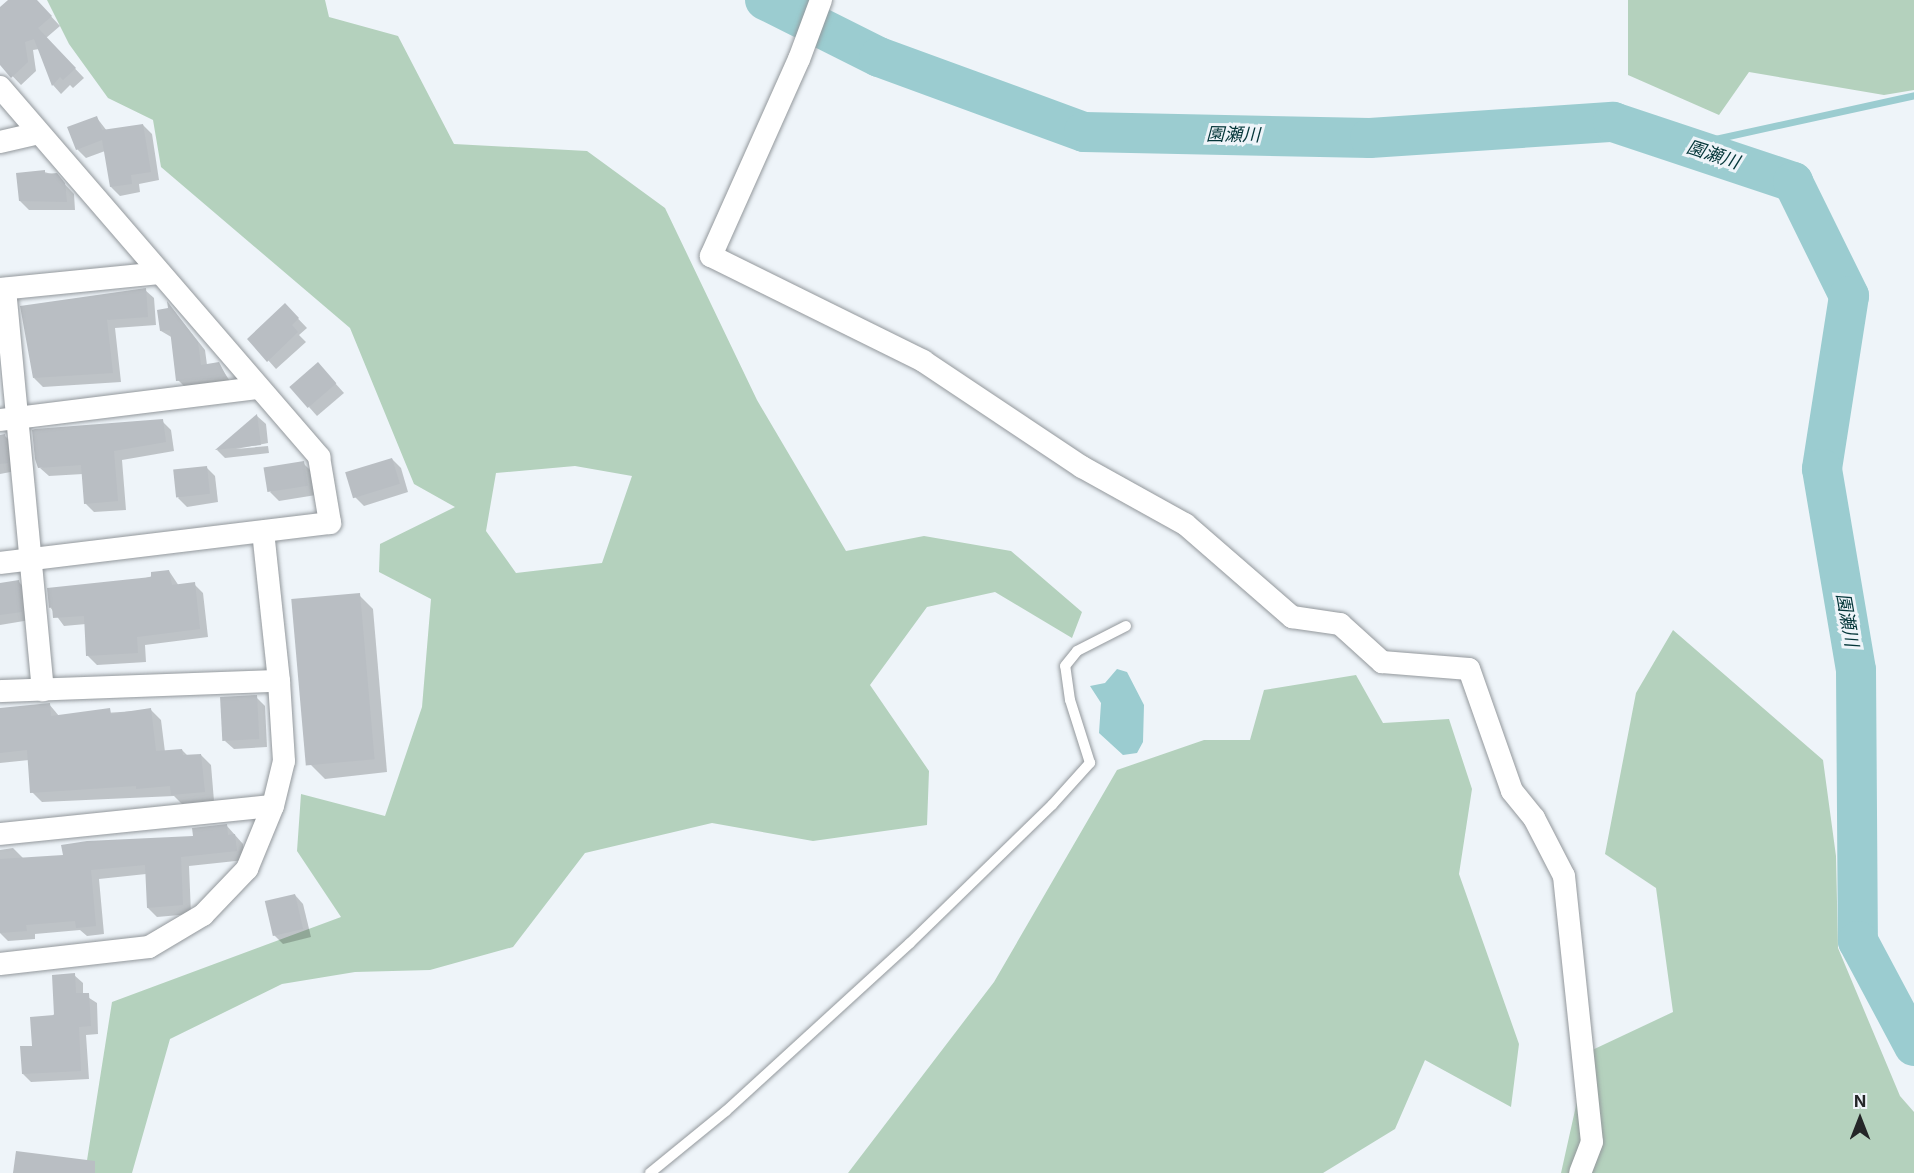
<!DOCTYPE html>
<html>
<head>
<meta charset="utf-8">
<style>
	body { margin:0 }
	#map { position:relative; width:1914px; height:1173px; overflow:hidden; background:#eef4f9; font-family:Inter,"Noto Sans JP",sans-serif }
	div>[style] { position:absolute }
	[style*='--x'] { left:calc(var(--x)*1px); top:calc(var(--y)*1px); width:calc(var(--w)*1px); rotate:calc(var(--a)*1deg) }
	.green>* { inset:0; background:#b4d1bd }
	.water>* { inset:0; background:#9bccd0 }
	.shadow>* { inset:0; background:#0003 }
	.stream>* { height:7px; margin:-3.5px; padding:0 3.5px; transform-origin:3.5px; border-radius:3.5px; background:#9bccd0 }
	.river>* { height:40px; margin:-20px; padding:0 20px; transform-origin:20px; border-radius:20px; background:#9bccd0 }
	.building>* { inset:0; background:#b9bec3; transform-origin:0 0 }
	.roads { filter:drop-shadow(0 0 2px #93989c) drop-shadow(0 0 2px #93989c) }
	.service>* { height:10px; margin:-5px; padding:0 5px; transform-origin:5px; border-radius:5px; background:#fff }
	.minor>* { height:22px; margin:-11px; padding:0 11px; transform-origin:11px; border-radius:11px; background:#fff }
	span { translate:-50% -50%; white-space:nowrap; text-align:center; line-height:1.15; -webkit-text-stroke:6px #eef4f9; paint-order:stroke }
	.water-label { font-size:18px; color:#033538; font-style:italic }
	.north { position:absolute; left:1830px; top:1089px; width:60px; height:60px; -webkit-text-stroke:4px #eef4f9; paint-order:stroke; rotate:0deg; font-size:16px; font-weight:700; line-height:24px; text-align:center; color:#242628 }
	.north::after { content:''; display:block; margin:auto; width:21px; height:27px; background:#242628; clip-path:polygon(50% 0,100% 100%,50% 72%,0 100%) }
</style>
</head>
<body>
<div id="map">
	<div class="green">
		<div style="clip-path:polygon(evenodd,47px 0,325px 0,329px 17px,398px 36px,454px 144px,587px 151px,665px 208px,757px 400px,846px 551px,924px 536px,1011px 551px,1082px 612px,1072px 638px,995px 592px,927px 607px,870px 685px,929px 771px,927px 825px,813px 841px,712px 823px,585px 853px,513px 947px,430px 970px,355px 972px,282px 984px,170px 1039px,132px 1173px,85px 1173px,112px 1002px,341px 917px,297px 851px,301px 794px,385px 816px,422px 707px,431px 599px,379px 572px,380px 544px,455px 507px,414px 484px,350px 328px,161px 167px,153px 120px,108px 98px,69px 44px,47px 0,575px 466px,632px 476px,602px 563px,516px 573px,486px 531px,496px 473px,575px 466px)"></div>
		<div style="clip-path:polygon(1628px 0,1914px 0,1914px 90px,1884px 95px,1749px 72px,1719px 115px,1628px 75px)"></div>
		<div style="clip-path:polygon(1673px 630px,1823px 760px,1836px 856px,1838px 948px,1900px 1096px,1914px 1112px,1914px 1173px,1561px 1173px,1588px 1052px,1673px 1012px,1656px 888px,1605px 854px,1636px 693px)"></div>
		<div style="clip-path:polygon(1356px 675px,1383px 723px,1449px 719px,1472px 789px,1459px 874px,1519px 1044px,1511px 1107px,1425px 1060px,1395px 1129px,1323px 1173px,848px 1173px,994px 982px,1117px 770px,1204px 740px,1250px 740px,1264px 690px)"></div>
	</div>
	<div class="water">
		<div style="clip-path:polygon(1117px 669px,1127px 672px,1144px 705px,1143px 742px,1137px 753px,1123px 755px,1099px 733px,1101px 703px,1090px 686px,1105px 683px)"></div>
	</div>
	<div class="shadow">
		<div style="clip-path:polygon(10px 0,36px 0,60px 26px,46px 38px,84px 78px,73px 88px,70px 85px,61px 94px,53px 85px,39px 49px,33px 50px,36px 71px,21px 85px,0 63px,0 9px)"></div>
		<div style="clip-path:polygon(97px 118px,107px 131px,143px 125px,152px 134px,159px 180px,139px 184px,140px 192px,120px 196px,111px 187px,105px 151px,86px 158px,77px 149px)"></div>
		<div style="clip-path:polygon(44px 172px,56px 175px,74px 194px,75px 210px,29px 210px,20px 201px)"></div>
		<div style="clip-path:polygon(145px 290px,154px 298px,156px 325px,115px 328px,121px 382px,43px 387px,34px 378px)"></div>
		<div style="clip-path:polygon(285px 305px,307px 328px,299px 335px,306px 342px,276px 369px,268px 360px)"></div>
		<div style="clip-path:polygon(174px 311px,205px 350px,207px 365px,219px 364px,233px 386px,186px 388px,178px 380px,173px 338px,161px 331px)"></div>
		<div style="clip-path:polygon(326px 373px,344px 393px,317px 416px,309px 407px)"></div>
		<div style="clip-path:polygon(257px 416px,266px 424px,268px 443px,236px 449px,268px 446px,269px 453px,225px 458px,217px 450px)"></div>
		<div style="clip-path:polygon(162px 421px,171px 430px,174px 451px,122px 460px,126px 510px,94px 512px,85px 503px,83px 474px,49px 476px,40px 468px)"></div>
		<div style="clip-path:polygon(5px 436px,14px 445px,16px 471px,0 474px,0 437px)"></div>
		<div style="clip-path:polygon(392px 459px,401px 468px,408px 492px,364px 506px,355px 497px)"></div>
		<div style="clip-path:polygon(303px 463px,312px 472px,316px 495px,279px 501px,270px 492px)"></div>
		<div style="clip-path:polygon(206px 467px,215px 476px,218px 502px,187px 507px,178px 498px)"></div>
		<div style="clip-path:polygon(169px 571px,179px 586px,194px 584px,203px 593px,208px 637px,145px 645px,146px 662px,97px 665px,88px 656px,86px 624px,64px 626px,50px 607px)"></div>
		<div style="clip-path:polygon(19px 582px,27px 591px,30px 620px,0 625px,0 585px)"></div>
		<div style="clip-path:polygon(359px 595px,373px 609px,387px 772px,325px 779px,311px 765px)"></div>
		<div style="clip-path:polygon(256px 697px,265px 706px,267px 747px,234px 749px,225px 741px)"></div>
		<div style="clip-path:polygon(49px 704px,59px 716px,151px 710px,161px 720px,165px 752px,182px 750px,188px 756px,201px 755px,211px 765px,214px 801px,182px 804px,174px 796px,42px 802px,32px 792px,29px 760px,0 763px,0 716px)"></div>
		<div style="clip-path:polygon(227px 826px,243px 844px,245px 860px,189px 866px,191px 914px,157px 917px,148px 908px,146px 874px,99px 879px,104px 934px,87px 936px,80px 930px,35px 934px,35px 939px,8px 941px,0 933px,0 850px,13px 848px,26px 861px,194px 837px)"></div>
		<div style="clip-path:polygon(295px 895px,303px 904px,311px 937px,283px 944px,274px 935px)"></div>
		<div style="clip-path:polygon(74px 975px,83px 983px,83px 994px,97px 1003px,98px 1034px,86px 1035px,89px 1079px,31px 1082px,23px 1074px)"></div>
	</div>
	<div class="stream">
		<div style="--x:1683;--y:146;--w:237;--a:-12.4"></div>
	</div>
	<div class="river">
		<div style="--x:765;--y:0;--w:127;--a:26.6"></div>
		<div style="--x:879;--y:57;--w:218;--a:20.1"></div>
		<div style="--x:1084;--y:132;--w:286;--a:1.2"></div>
		<div style="--x:1370;--y:138;--w:244;--a:-3.8"></div>
		<div style="--x:1613;--y:122;--w:190;--a:18.4"></div>
		<div style="--x:1793;--y:182;--w:127;--a:63.8"></div>
		<div style="--x:1849;--y:296;--w:175;--a:98.9"></div>
		<div style="--x:1822;--y:469;--w:204;--a:80.4"></div>
		<div style="--x:1856;--y:670;--w:271;--a:89.6"></div>
		<div style="--x:1858;--y:941;--w:119;--a:61.9"></div>
	</div>
	<div class="building">
		<div style="clip-path:polygon(8px 0,37px 0,52px 16px,38px 28px,76px 68px,63px 80px,60px 77px,52px 86px,34px 39px,25px 42px,28px 62px,11px 78px,0 65px,0 7px)"></div>
		<div style="clip-path:polygon(97px 116px,102px 130px,143px 124px,151px 172px,131px 175px,132px 184px,110px 187px,102px 140px,76px 150px,67px 127px)"></div>
		<div style="clip-path:polygon(45px 170px,45px 174px,57px 173px,65px 183px,67px 202px,19px 201px,16px 173px)"></div>
		<div style="clip-path:polygon(146px 288px,148px 317px,107px 320px,113px 373px,33px 378px,20px 306px)"></div>
		<div style="clip-path:polygon(167px 301px,198px 342px,201px 365px,219px 362px,227px 378px,176px 381px,170px 330px,160px 331px,157px 310px,168px 308px)"></div>
		<div style="clip-path:polygon(285px 303px,299px 318px,292px 325px,298px 332px,267px 362px,247px 339px)"></div>
		<div style="left:318px;top:362px;width:28px;height:38px;rotate:49deg"></div>
		<div style="clip-path:polygon(257px 414px,261px 445px,215px 450px)"></div>
		<div style="clip-path:polygon(163px 419px,166px 442px,114px 451px,118px 501px,84px 504px,81px 465px,38px 468px,35px 459px,32px 430px,35px 429px)"></div>
		<div style="clip-path:polygon(5px 434px,8px 463px,0 464px,0 435px)"></div>
		<div style="left:392px;top:458px;width:27px;height:49px;rotate:73deg"></div>
		<div style="left:304px;top:461px;width:25px;height:41px;rotate:81deg"></div>
		<div style="left:207px;top:466px;width:28px;height:34px;rotate:84deg"></div>
		<div style="clip-path:polygon(169px 570px,172px 585px,195px 582px,200px 629px,137px 637px,138px 653px,86px 656px,84px 616px,53px 618px,52px 607px,49px 608px,47px 588px,151px 577px,151px 572px)"></div>
		<div style="clip-path:polygon(19px 580px,22px 612px,0 615px,0 583px)"></div>
		<div style="left:360px;top:593px;width:167px;height:69px;rotate:85deg"></div>
		<div style="left:257px;top:695px;width:44px;height:37px;rotate:87deg"></div>
		<div style="clip-path:polygon(50px 703px,51px 716px,110px 708px,111px 714px,151px 708px,156px 751px,182px 749px,183px 755px,201px 754px,205px 792px,171px 795px,170px 786px,136px 789px,136px 786px,30px 793px,27px 750px,0 753px,0 708px)"></div>
		<div style="clip-path:polygon(227px 824px,228px 835px,235px 834px,237px 851px,181px 857px,183px 905px,147px 908px,145px 865px,91px 870px,96px 926px,76px 928px,75px 921px,26px 925px,27px 931px,0 933px,0 859px,63px 855px,61px 845px,87px 841px,193px 836px,192px 828px)"></div>
		<div style="left:295px;top:894px;width:36px;height:31px;rotate:77deg"></div>
		<div style="clip-path:polygon(75px 973px,76px 993px,89px 993px,91px 1026px,79px 1027px,81px 1071px,22px 1074px,20px 1046px,32px 1046px,30px 1017px,54px 1015px,52px 975px)"></div>
		<div style="clip-path:polygon(16px 1151px,95px 1161px,95px 1173px,13px 1173px)"></div>
	</div>
	<div class="roads">
		<div class="service">
			<div style="--x:650;--y:1173;--w:98;--a:-39.2"></div>
			<div style="--x:726;--y:1111;--w:249;--a:-42.4"></div>
			<div style="--x:910;--y:943;--w:198;--a:-44.2"></div>
			<div style="--x:1052;--y:805;--w:57;--a:-47.9"></div>
			<div style="--x:1090;--y:763;--w:66;--a:-107.6"></div>
			<div style="--x:1070;--y:700;--w:34;--a:-98"></div>
			<div style="--x:1065;--y:666;--w:19;--a:-51"></div>
			<div style="--x:1077;--y:651;--w:55;--a:-27"></div>
		</div>
		<div class="minor">
			<div style="--x:821;--y:0;--w:63;--a:110.4"></div>
			<div style="--x:799;--y:59;--w:216;--a:114.1"></div>
			<div style="--x:711;--y:256;--w:237;--a:26.3"></div>
			<div style="--x:923;--y:361;--w:191;--a:33.7"></div>
			<div style="--x:1082;--y:467;--w:118;--a:29"></div>
			<div style="--x:1185;--y:524;--w:142;--a:41"></div>
			<div style="--x:1292;--y:617;--w:49;--a:8.3"></div>
			<div style="--x:1340;--y:624;--w:57;--a:42.1"></div>
			<div style="--x:1382;--y:662;--w:87;--a:4.6"></div>
			<div style="--x:1469;--y:669;--w:129;--a:70.6"></div>
			<div style="--x:1512;--y:791;--w:35;--a:51"></div>
			<div style="--x:1534;--y:818;--w:65;--a:62.7"></div>
			<div style="--x:1564;--y:876;--w:267;--a:84"></div>
			<div style="--x:1592;--y:1142;--w:33;--a:111"></div>
			<div style="--x:0;--y:87;--w:489;--a:49.2"></div>
			<div style="--x:319;--y:457;--w:67;--a:80.5"></div>
			<div style="--x:330;--y:523;--w:332;--a:173.1"></div>
			<div style="--x:0;--y:142;--w:40;--a:-13"></div>
			<div style="--x:0;--y:289;--w:160;--a:-5.7"></div>
			<div style="--x:5;--y:289;--w:403;--a:84.6"></div>
			<div style="--x:0;--y:420;--w:260;--a:-7.1"></div>
			<div style="--x:0;--y:691;--w:279;--a:-2.1"></div>
			<div style="--x:279;--y:681;--w:150;--a:-96.1"></div>
			<div style="--x:0;--y:834;--w:274;--a:-5.9"></div>
			<div style="--x:0;--y:964;--w:150;--a:-6.5"></div>
			<div style="--x:149;--y:947;--w:63;--a:-30.7"></div>
			<div style="--x:203;--y:915;--w:64;--a:-46.3"></div>
			<div style="--x:247;--y:869;--w:68;--a:-67.6"></div>
			<div style="--x:273;--y:806;--w:46;--a:-76.3"></div>
			<div style="--x:284;--y:761;--w:80;--a:-93.6"></div>
		</div>
	</div>
	<div class="water-label">
		<span style="left:1233px;top:135px;rotate:1deg">園瀬川</span>
		<span style="left:1713px;top:155px;rotate:18deg">園瀬川</span>
		<span style="left:1847px;top:620px;rotate:80deg">園瀬川</span>
	</div>
	<div class="north">N</div>
</div>
</body>
</html>
